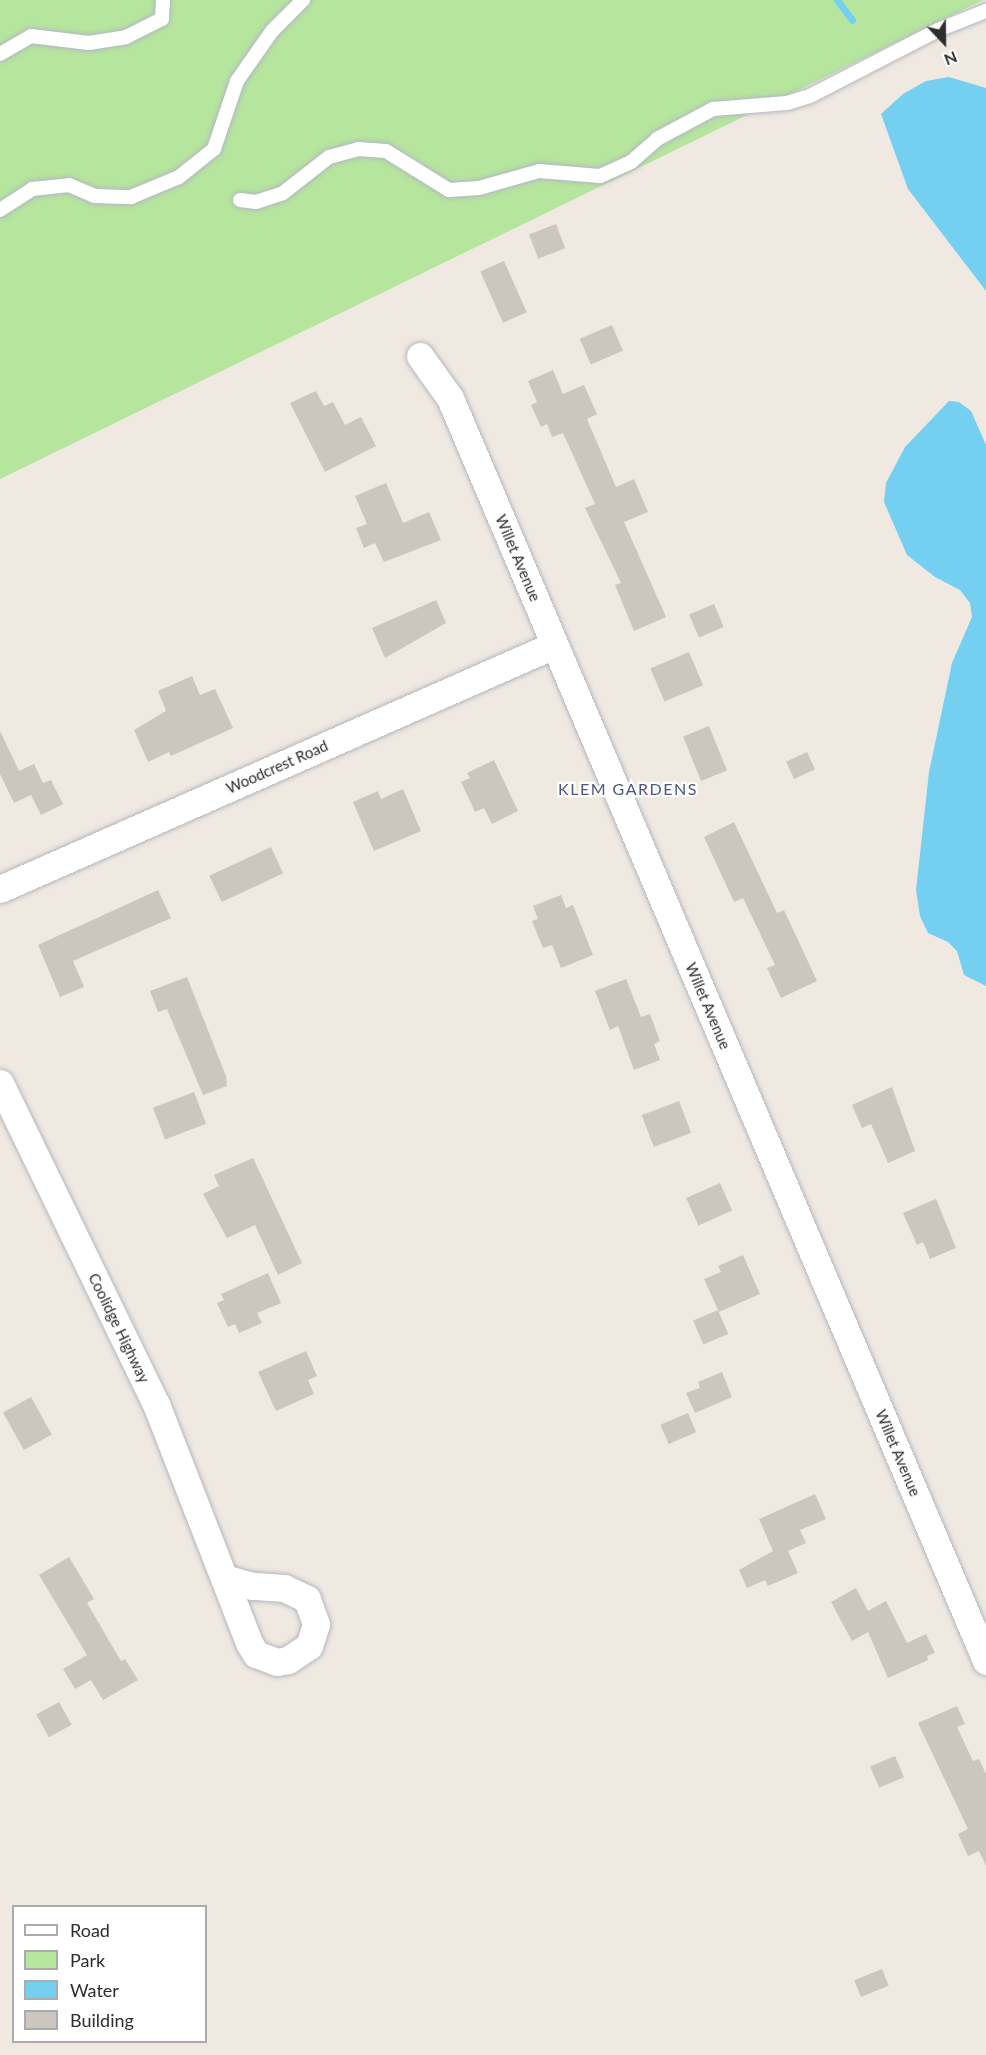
<!DOCTYPE html>
<html>
<head>
<meta charset="utf-8">
<style>
	body { margin:0 }
	#map { position:relative; width:986px; height:2055px; overflow:hidden; background:#efe9e1; font-family:Lato,sans-serif }
	div>[style] { position:absolute }
	[style*='--x'] { left:calc(var(--x)*1px); top:calc(var(--y)*1px); width:calc(var(--w)*1px); rotate:calc(var(--a)*1deg) }
	.green>* { inset:0; background:#b6e59e }
	.water>* { inset:0; background:#75cff0 }
	.stream>* { height:7px; margin:-3.5px; padding:0 3.5px; transform-origin:3.5px; border-radius:3.5px; background:#75cff0 }
	.building>* { inset:0; background:#cbc7bf; transform-origin:0 0 }
	.roads { filter:drop-shadow(0 0 2px #b4b7c1) drop-shadow(0 0 2px #b4b7c1) }
	.lane>* { height:14px; margin:-7px; padding:0 7px; transform-origin:7px; border-radius:7px; background:#fff }
	.street>* { height:27px; margin:-13.5px; padding:0 13.5px; transform-origin:13.5px; border-radius:13.5px; background:#fff }
	span { translate:-50% -50%; white-space:nowrap; text-align:center; line-height:1.15; -webkit-text-stroke:4.5px #fff; paint-order:stroke }
	.street-label { font-size:15px; color:#2e2e2e }
	.neighbourhood-label { font-size:16px; color:#4d5680; letter-spacing:1.5px }
	.legend { position:absolute; left:12px; top:1905px; width:195px; height:138px; box-sizing:border-box; background:#fff; border:2px solid #ababab; margin:0; padding:8px 10px; list-style:none; font-size:18px; color:#2e2e2e }
	.legend li { display:flex; align-items:center; gap:12px; height:30px }
	.legend b { width:30px; border:2px solid #ababab }
	.north { position:absolute; left:914px; top:12px; width:60px; height:60px; -webkit-text-stroke:4px #fff; paint-order:stroke; rotate:158deg; font-size:16px; font-weight:700; line-height:24px; text-align:center; color:#2e2e2e }
	.north::after { content:''; display:block; margin:auto; width:21px; height:27px; background:#2e2e2e; clip-path:polygon(50% 0,100% 100%,50% 72%,0 100%) }
</style>
</head>
<body>
<div id="map">
	<div class="green">
		<div style="clip-path:polygon(0 0,983px 0,0 479px)"></div>
	</div>
	<div class="water">
		<div style="clip-path:polygon(949px 77px,986px 88px,986px 291px,908px 189px,881px 114px,903px 94px,926px 81px)"></div>
		<div style="clip-path:polygon(949px 401px,959px 402px,971px 411px,986px 445px,986px 986px,964px 975px,957px 951px,948px 942px,928px 933px,920px 916px,916px 890px,929px 772px,952px 663px,972px 617px,970px 603px,960px 590px,935px 577px,907px 555px,884px 502px,886px 483px,905px 447px)"></div>
	</div>
	<div class="stream">
		<div style="--x:837;--y:0;--w:25;--a:53"></div>
	</div>
	<div class="building">
		<div style="left:556px;top:224px;width:26px;height:29px;rotate:69deg"></div>
		<div style="left:504px;top:261px;width:56px;height:26px;rotate:66deg"></div>
		<div style="left:612px;top:325px;width:28px;height:35px;rotate:67deg"></div>
		<div style="clip-path:polygon(553px 370px,563px 394px,584px 385px,597px 414px,587px 419px,616px 487px,634px 479px,648px 512px,624px 522px,666px 617px,634px 631px,615px 585px,621px 583px,585px 508px,595px 504px,563px 433px,552px 437px,547px 424px,541px 427px,531px 405px,537px 402px,528px 381px)"></div>
		<div style="clip-path:polygon(316px 391px,324px 406px,333px 402px,345px 425px,361px 417px,376px 446px,325px 472px,290px 403px)"></div>
		<div style="clip-path:polygon(386px 483px,403px 523px,429px 512px,441px 540px,384px 562px,375px 543px,364px 548px,356px 528px,367px 524px,355px 496px)"></div>
		<div style="clip-path:polygon(436px 600px,446px 623px,385px 658px,372px 628px)"></div>
		<div style="left:714px;top:604px;width:25px;height:27px;rotate:67deg"></div>
		<div style="left:689px;top:652px;width:36px;height:42px;rotate:67deg"></div>
		<div style="clip-path:polygon(192px 676px,200px 695px,215px 689px,233px 728px,171px 756px,169px 752px,148px 762px,134px 730px,166px 711px,158px 691px)"></div>
		<div style="left:709px;top:726px;width:48px;height:28px;rotate:68deg"></div>
		<div style="clip-path:polygon(0 731px,19px 771px,34px 764px,43px 783px,51px 780px,63px 804px,41px 815px,31px 795px,14px 803px,0 774px)"></div>
		<div style="left:807px;top:752px;width:19px;height:23px;rotate:65deg"></div>
		<div style="clip-path:polygon(494px 760px,518px 811px,492px 824px,484px 808px,475px 812px,461px 782px,470px 778px,467px 773px)"></div>
		<div style="clip-path:polygon(403px 789px,421px 831px,374px 851px,353px 802px,378px 791px,381px 799px)"></div>
		<div style="clip-path:polygon(734px 822px,777px 913px,784px 910px,817px 981px,781px 998px,767px 968px,775px 965px,743px 898px,734px 902px,704px 837px)"></div>
		<div style="left:271px;top:847px;width:29px;height:68px;rotate:65deg"></div>
		<div style="clip-path:polygon(158px 890px,171px 918px,73px 961px,84px 987px,60px 997px,38px 945px)"></div>
		<div style="clip-path:polygon(561px 895px,566px 908px,573px 905px,593px 955px,561px 968px,552px 945px,543px 948px,532px 921px,538px 919px,533px 906px)"></div>
		<div style="clip-path:polygon(187px 977px,226px 1076px,227px 1086px,203px 1095px,167px 1009px,158px 1012px,150px 991px)"></div>
		<div style="clip-path:polygon(626px 979px,641px 1017px,650px 1014px,660px 1041px,654px 1044px,660px 1060px,634px 1070px,618px 1026px,610px 1030px,595px 991px)"></div>
		<div style="clip-path:polygon(892px 1087px,915px 1151px,888px 1163px,871px 1124px,862px 1128px,852px 1105px)"></div>
		<div style="left:194px;top:1092px;width:34px;height:44px;rotate:69deg"></div>
		<div style="left:679px;top:1101px;width:34px;height:40px;rotate:69deg"></div>
		<div style="clip-path:polygon(253px 1158px,302px 1263px,278px 1275px,255px 1225px,227px 1238px,203px 1194px,219px 1186px,214px 1175px)"></div>
		<div style="left:720px;top:1183px;width:30px;height:37px;rotate:66deg"></div>
		<div style="clip-path:polygon(936px 1199px,956px 1248px,930px 1259px,923px 1242px,917px 1245px,903px 1213px)"></div>
		<div style="clip-path:polygon(743px 1255px,760px 1294px,719px 1312px,704px 1279px,721px 1272px,718px 1266px)"></div>
		<div style="clip-path:polygon(268px 1273px,281px 1303px,257px 1313px,262px 1323px,239px 1333px,235px 1324px,228px 1327px,217px 1303px,224px 1300px,221px 1294px)"></div>
		<div style="left:718px;top:1310px;width:26px;height:27px;rotate:67deg"></div>
		<div style="clip-path:polygon(306px 1351px,317px 1376px,308px 1380px,314px 1394px,276px 1411px,258px 1372px)"></div>
		<div style="clip-path:polygon(722px 1372px,732px 1397px,695px 1413px,686px 1393px,700px 1388px,698px 1382px)"></div>
		<div style="left:31px;top:1397px;width:43px;height:32px;rotate:61deg"></div>
		<div style="left:688px;top:1413px;width:21px;height:30px;rotate:67deg"></div>
		<div style="clip-path:polygon(815px 1494px,826px 1519px,800px 1530px,806px 1543px,788px 1551px,798px 1573px,768px 1586px,765px 1580px,747px 1588px,739px 1570px,773px 1551px,759px 1519px)"></div>
		<div style="clip-path:polygon(69px 1557px,94px 1599px,87px 1603px,121px 1661px,125px 1659px,138px 1680px,103px 1700px,91px 1680px,75px 1689px,63px 1669px,87px 1655px,39px 1575px)"></div>
		<div style="clip-path:polygon(856px 1588px,868px 1611px,886px 1601px,907px 1643px,926px 1634px,935px 1653px,927px 1656px,928px 1660px,888px 1678px,868px 1632px,852px 1641px,831px 1602px)"></div>
		<div style="left:59px;top:1702px;width:26px;height:26px;rotate:61deg"></div>
		<div style="clip-path:polygon(957px 1706px,965px 1724px,957px 1727px,973px 1761px,979px 1759px,986px 1774px,986px 1866px,979px 1851px,968px 1856px,958px 1834px,968px 1829px,918px 1723px)"></div>
		<div style="left:895px;top:1756px;width:23px;height:27px;rotate:67deg"></div>
		<div style="left:882px;top:1969px;width:18px;height:30px;rotate:68deg"></div>
	</div>
	<div class="roads">
		<div class="lane">
			<div style="--x:0;--y:54;--w:36;--a:-30"></div>
			<div style="--x:31;--y:36;--w:58;--a:6.9"></div>
			<div style="--x:89;--y:43;--w:37;--a:-9"></div>
			<div style="--x:126;--y:37;--w:40;--a:-26.6"></div>
			<div style="--x:162;--y:19;--w:19;--a:-87"></div>
			<div style="--x:240;--y:200;--w:16;--a:7"></div>
			<div style="--x:256;--y:202;--w:28;--a:-18"></div>
			<div style="--x:283;--y:193;--w:58;--a:-38"></div>
			<div style="--x:329;--y:157;--w:30;--a:-15"></div>
			<div style="--x:358;--y:149;--w:28;--a:4"></div>
			<div style="--x:386;--y:151;--w:74;--a:31.8"></div>
			<div style="--x:449;--y:190;--w:30;--a:-4"></div>
			<div style="--x:479;--y:188;--w:62;--a:-15.8"></div>
			<div style="--x:539;--y:171;--w:61;--a:4.7"></div>
			<div style="--x:600;--y:176;--w:34;--a:-24"></div>
			<div style="--x:631;--y:162;--w:35;--a:-41"></div>
			<div style="--x:657;--y:139;--w:64;--a:-28.2"></div>
			<div style="--x:713;--y:109;--w:74;--a:-4.6"></div>
			<div style="--x:787;--y:103;--w:24;--a:-17"></div>
			<div style="--x:810;--y:96;--w:144;--a:-27.3"></div>
			<div style="--x:938;--y:30;--w:52;--a:-21.6"></div>
			<div style="--x:0;--y:210;--w:38;--a:-33"></div>
			<div style="--x:32;--y:189;--w:37;--a:-6"></div>
			<div style="--x:69;--y:185;--w:28;--a:23"></div>
			<div style="--x:95;--y:196;--w:36;--a:2"></div>
			<div style="--x:131;--y:197;--w:52;--a:-22.6"></div>
			<div style="--x:179;--y:177;--w:45;--a:-38.7"></div>
			<div style="--x:214;--y:149;--w:72;--a:-71.3"></div>
			<div style="--x:237;--y:81;--w:61;--a:-55"></div>
			<div style="--x:272;--y:31;--w:44;--a:-45"></div>
		</div>
		<div class="street">
			<div style="--x:420;--y:356;--w:52;--a:54.5"></div>
			<div style="--x:450;--y:398;--w:1372;--a:67"></div>
			<div style="--x:0;--y:889;--w:605;--a:-23.77"></div>
			<div style="--x:0;--y:1083;--w:357;--a:64.1"></div>
			<div style="--x:156;--y:1404;--w:256;--a:68.7"></div>
			<div style="--x:249;--y:1643;--w:13;--a:58"></div>
			<div style="--x:256;--y:1654;--w:22;--a:21"></div>
			<div style="--x:277;--y:1662;--w:11;--a:-10"></div>
			<div style="--x:288;--y:1660;--w:25;--a:-34"></div>
			<div style="--x:309;--y:1646;--w:23;--a:-72"></div>
			<div style="--x:316;--y:1624;--w:27;--a:-110"></div>
			<div style="--x:307;--y:1599;--w:25;--a:-154"></div>
			<div style="--x:284;--y:1588;--w:32;--a:-176"></div>
			<div style="--x:252;--y:1586;--w:29;--a:-164"></div>
		</div>
	</div>
	<div class="street-label">
		<span style="left:518px;top:558px;rotate:67deg">Willet Avenue</span>
		<span style="left:277px;top:767px;rotate:-24deg">Woodcrest Road</span>
		<span style="left:708px;top:1006px;rotate:67deg">Willet Avenue</span>
		<span style="left:119px;top:1328px;rotate:64deg">Coolidge Highway</span>
		<span style="left:898px;top:1453px;rotate:67deg">Willet Avenue</span>
	</div>
	<div class="neighbourhood-label">
		<span style="left:628px;top:789px">KLEM GARDENS</span>
	</div>
	<ul class="legend">
	<li><b style="height:8px;background:#fff"></b>Road</li>
	<li><b style="height:16px;background:#b6e59e"></b>Park</li>
	<li><b style="height:16px;background:#75cff0"></b>Water</li>
	<li><b style="height:16px;background:#cbc7bf"></b>Building</li>
	</ul>
	<div class="north">N</div>
</div>
</body>
</html>
